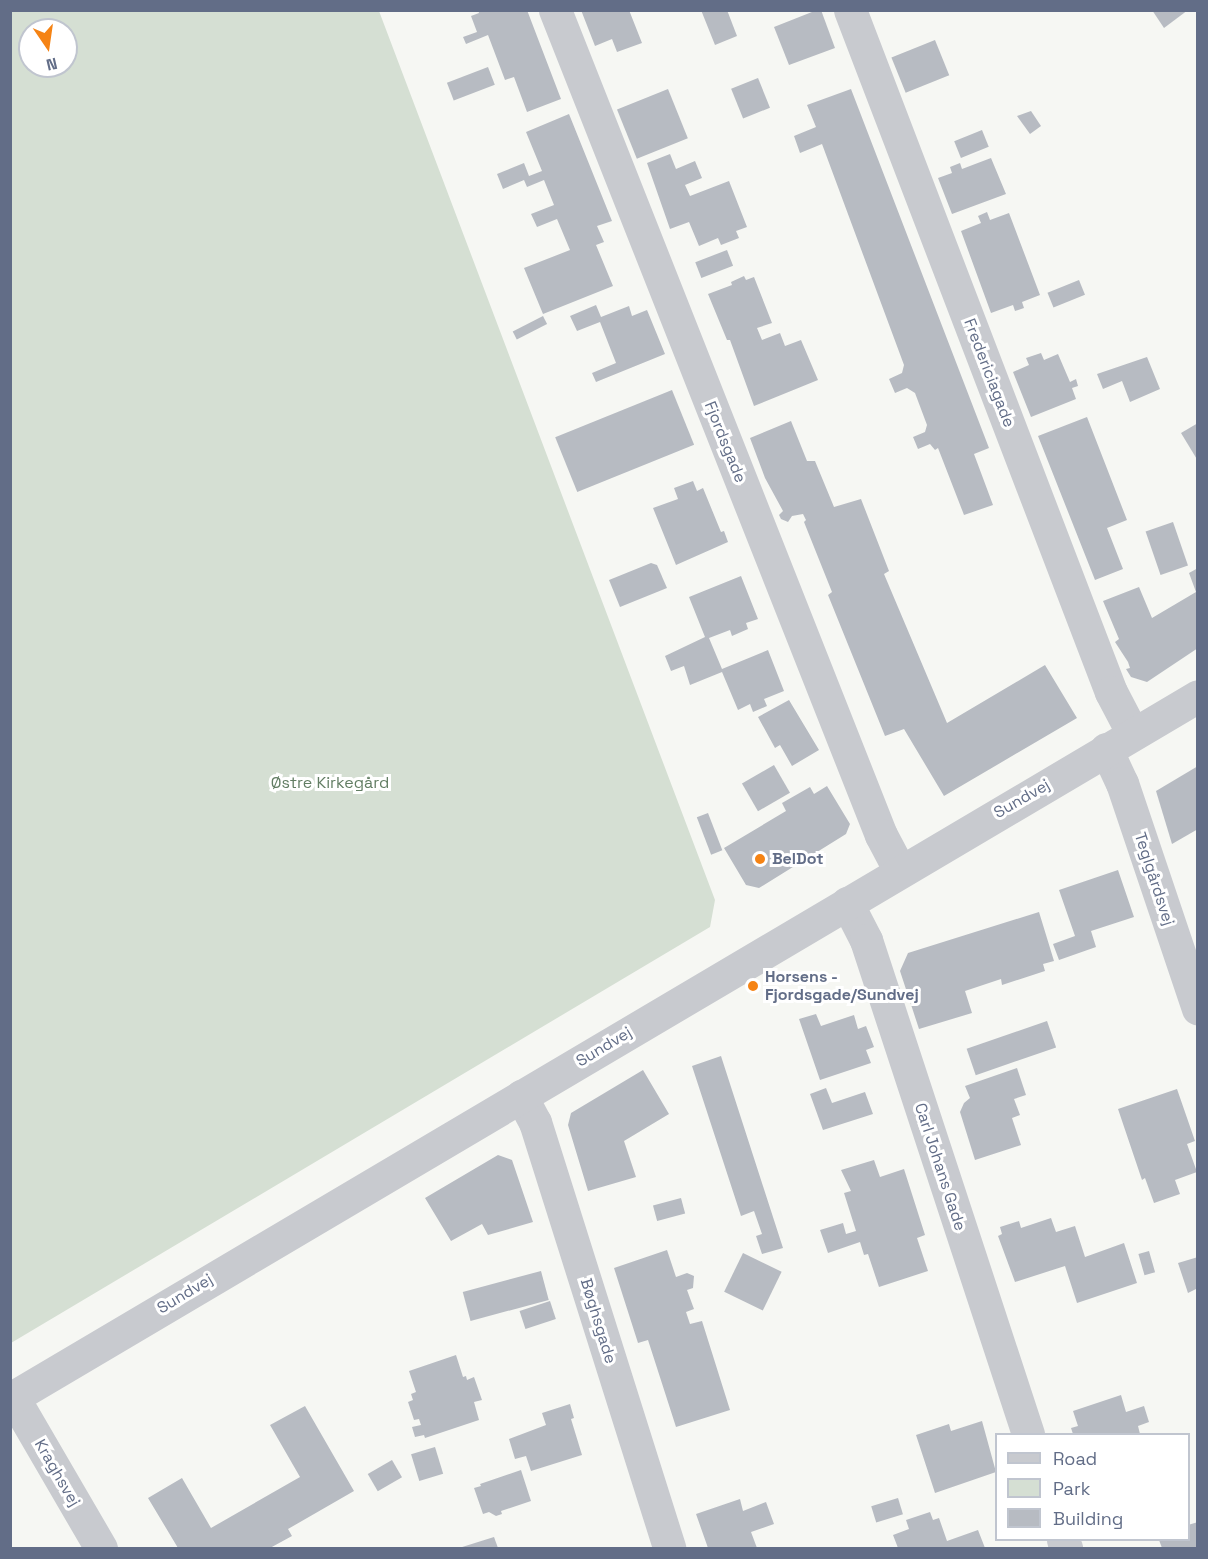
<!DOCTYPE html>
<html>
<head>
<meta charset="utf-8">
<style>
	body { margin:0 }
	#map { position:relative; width:1208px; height:1559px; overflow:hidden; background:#f6f7f3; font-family:"Space Grotesk",sans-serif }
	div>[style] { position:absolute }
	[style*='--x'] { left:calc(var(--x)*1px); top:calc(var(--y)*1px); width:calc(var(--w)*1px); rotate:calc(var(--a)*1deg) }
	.green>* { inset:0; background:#d5dfd3 }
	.building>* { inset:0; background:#b7bbc2; transform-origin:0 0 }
	.minor>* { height:33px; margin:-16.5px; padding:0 16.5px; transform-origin:16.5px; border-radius:16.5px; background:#c8cacf }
	.dots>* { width:16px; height:16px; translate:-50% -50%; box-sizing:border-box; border:3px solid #fff; border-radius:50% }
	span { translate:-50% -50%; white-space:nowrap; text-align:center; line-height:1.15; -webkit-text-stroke:6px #fff; paint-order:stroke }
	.street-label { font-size:16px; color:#626d87 }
	.park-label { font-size:16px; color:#627d63 }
	.poi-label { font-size:16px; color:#626d87; font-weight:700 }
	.left { translate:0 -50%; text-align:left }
	.frame { position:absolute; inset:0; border:12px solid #626d87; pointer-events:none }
	.legend { position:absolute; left:995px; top:1433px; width:195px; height:108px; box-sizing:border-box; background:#fff; border:2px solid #c0c5cf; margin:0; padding:8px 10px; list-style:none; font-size:18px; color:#626d87 }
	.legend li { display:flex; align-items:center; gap:12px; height:30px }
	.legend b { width:30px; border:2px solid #c0c5cf }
	.north { position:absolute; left:18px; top:18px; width:60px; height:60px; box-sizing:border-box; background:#fff; border:2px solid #c0c5cf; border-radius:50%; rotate:167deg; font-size:16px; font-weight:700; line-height:24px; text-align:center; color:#626d87 }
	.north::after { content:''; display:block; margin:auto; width:21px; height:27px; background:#f58314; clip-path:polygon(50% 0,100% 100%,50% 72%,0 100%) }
</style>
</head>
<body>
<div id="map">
	<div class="green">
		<div style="clip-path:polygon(evenodd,10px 11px,379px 11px,715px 900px,710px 927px,11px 1343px,10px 11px,30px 30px,66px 30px,66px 66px,30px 66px,30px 30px)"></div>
	</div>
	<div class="building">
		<div style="clip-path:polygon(478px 10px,527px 10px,561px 99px,527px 112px,514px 77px,505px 80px,488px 35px,466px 44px,463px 37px,477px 32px,471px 16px,479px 13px)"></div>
		<div style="clip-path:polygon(581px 10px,629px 10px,642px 43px,617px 52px,612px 39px,595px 46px)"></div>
		<div style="clip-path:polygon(701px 10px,727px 10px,737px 36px,715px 45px)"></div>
		<div style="clip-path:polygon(817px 10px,821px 10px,835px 48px,789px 65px,774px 27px)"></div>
		<div style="clip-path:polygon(1152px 10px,1188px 10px,1164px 28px)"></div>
		<div style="left:935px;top:40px;width:38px;height:47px;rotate:68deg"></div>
		<div style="left:488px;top:67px;width:19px;height:44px;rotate:69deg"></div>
		<div style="left:758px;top:78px;width:32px;height:29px;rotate:68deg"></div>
		<div style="left:668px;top:89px;width:53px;height:55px;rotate:68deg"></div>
		<div style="clip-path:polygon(851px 89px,989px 448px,974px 454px,993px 505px,964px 515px,938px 448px,935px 450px,930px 444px,918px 449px,913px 437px,925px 432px,927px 425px,915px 393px,907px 388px,895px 393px,889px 379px,902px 373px,904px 365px,822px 144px,800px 153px,794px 136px,816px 127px,807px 105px)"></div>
		<div style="clip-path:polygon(1031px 111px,1041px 126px,1030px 134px,1017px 116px)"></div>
		<div style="clip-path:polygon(569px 114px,612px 221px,597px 226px,604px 242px,596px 245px,613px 286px,543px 314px,524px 268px,570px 250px,557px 219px,537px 227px,531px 214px,554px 205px,544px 180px,527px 187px,524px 180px,503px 189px,497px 174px,524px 163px,529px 176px,542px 171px,526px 132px)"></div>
		<div style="left:982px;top:130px;width:18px;height:30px;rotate:68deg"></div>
		<div style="clip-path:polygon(670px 154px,676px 169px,695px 161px,702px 178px,685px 185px,690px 196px,729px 181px,747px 227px,736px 231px,739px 238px,721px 245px,718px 238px,699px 246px,689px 222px,670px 229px,647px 163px)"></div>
		<div style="clip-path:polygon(991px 158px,1006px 194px,952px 214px,938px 178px,952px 173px,950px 167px,960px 163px,962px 169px)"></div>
		<div style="clip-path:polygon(987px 212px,990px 220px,1009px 213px,1040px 295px,1022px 302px,1024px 308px,1015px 311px,1013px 305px,991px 313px,961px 231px,981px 223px,978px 216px)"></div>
		<div style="left:727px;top:250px;width:17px;height:34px;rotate:69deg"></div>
		<div style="clip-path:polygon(744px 276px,746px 280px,754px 277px,772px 323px,757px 328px,762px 340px,780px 333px,785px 346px,801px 340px,818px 380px,754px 406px,730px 340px,727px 340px,708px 294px,732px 285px,731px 282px)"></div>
		<div style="left:1079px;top:280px;width:16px;height:34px;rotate:68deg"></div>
		<div style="clip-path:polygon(596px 305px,601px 317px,629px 306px,632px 316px,647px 310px,665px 354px,596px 382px,592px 373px,616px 363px,600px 322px,577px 331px,570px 316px)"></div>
		<div style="left:543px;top:316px;width:9px;height:34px;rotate:63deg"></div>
		<div style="clip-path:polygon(1041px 353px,1044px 360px,1058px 354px,1070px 382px,1076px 379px,1078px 386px,1072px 388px,1076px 399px,1031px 417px,1013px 372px,1029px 365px,1026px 358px)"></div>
		<div style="clip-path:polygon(1147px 357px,1160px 389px,1130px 402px,1122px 381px,1103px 389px,1097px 374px)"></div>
		<div style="left:672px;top:390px;width:59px;height:126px;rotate:68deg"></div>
		<div style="clip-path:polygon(1087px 417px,1127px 520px,1107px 528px,1123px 569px,1095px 580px,1038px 436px)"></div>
		<div style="clip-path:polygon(791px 421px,807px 461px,815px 461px,834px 507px,861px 499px,889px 571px,884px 574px,947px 723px,1045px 665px,1077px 718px,944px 796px,904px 729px,885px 736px,828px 595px,832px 592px,804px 522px,806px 520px,803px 514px,792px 516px,788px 522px,781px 519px,779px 515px,783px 511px,765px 478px,750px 438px)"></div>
		<div style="clip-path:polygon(1198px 423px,1198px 461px,1181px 433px)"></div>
		<div style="clip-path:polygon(693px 481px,697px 491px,703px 488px,721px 532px,724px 531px,728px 542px,676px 565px,653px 508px,678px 499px,674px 488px)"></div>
		<div style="left:1173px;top:522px;width:46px;height:29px;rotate:71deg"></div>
		<div style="clip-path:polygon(651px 563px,657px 565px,667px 588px,620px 607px,609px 580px)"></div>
		<div style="clip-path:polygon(1198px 568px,1198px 648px,1147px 682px,1131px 677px,1126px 669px,1130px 668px,1128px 662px,1115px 642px,1119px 639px,1103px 601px,1139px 587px,1152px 618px,1196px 592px,1189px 573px)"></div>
		<div style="clip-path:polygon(741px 576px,758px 619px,746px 623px,748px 629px,732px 636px,730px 630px,709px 638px,722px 669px,768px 650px,784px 691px,764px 699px,767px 706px,753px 712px,750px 704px,738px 710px,722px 672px,690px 685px,684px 666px,671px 671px,665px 656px,705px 637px,689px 597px)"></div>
		<div style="clip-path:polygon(789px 700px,819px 750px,792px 766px,780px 745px,775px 748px,758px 717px)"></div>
		<div style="left:774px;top:765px;width:32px;height:37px;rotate:60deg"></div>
		<div style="clip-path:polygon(1198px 766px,1198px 829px,1172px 844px,1156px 791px)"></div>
		<div style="clip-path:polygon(827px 786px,850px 824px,846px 834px,759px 888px,746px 885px,724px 848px,786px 811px,782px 803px,810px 787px,814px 794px)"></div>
		<div style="left:708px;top:813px;width:40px;height:12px;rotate:69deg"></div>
		<div style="clip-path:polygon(1118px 870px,1134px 917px,1091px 931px,1096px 947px,1059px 960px,1053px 944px,1075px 936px,1059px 890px)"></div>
		<div style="clip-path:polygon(1039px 912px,1054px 961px,1043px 964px,1045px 971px,1002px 985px,1001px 979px,965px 991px,972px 1013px,919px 1029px,900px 971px,908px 953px)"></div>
		<div style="clip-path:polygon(816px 1014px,821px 1026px,854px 1015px,858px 1029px,866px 1026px,874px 1047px,866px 1050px,871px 1063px,820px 1080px,799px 1019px)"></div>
		<div style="left:1047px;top:1021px;width:28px;height:85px;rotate:71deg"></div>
		<div style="clip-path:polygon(721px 1056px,783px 1248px,762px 1254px,756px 1236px,762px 1234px,754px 1211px,741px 1216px,692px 1066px)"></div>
		<div style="clip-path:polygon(1017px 1068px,1026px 1095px,1014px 1099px,1020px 1115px,1012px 1118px,1021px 1145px,975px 1160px,960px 1112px,964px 1103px,970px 1098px,965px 1086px)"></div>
		<div style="clip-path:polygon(643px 1070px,669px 1114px,624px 1141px,636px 1177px,588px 1191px,568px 1125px,571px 1113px)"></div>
		<div style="clip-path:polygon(826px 1088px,832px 1103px,865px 1092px,873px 1114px,823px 1130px,810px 1094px)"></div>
		<div style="clip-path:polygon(1177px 1089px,1195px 1141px,1187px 1144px,1197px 1172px,1175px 1180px,1180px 1194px,1154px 1203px,1145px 1178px,1142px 1180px,1118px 1109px)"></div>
		<div style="clip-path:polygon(498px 1155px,512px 1160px,533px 1222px,488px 1235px,482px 1224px,451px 1241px,425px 1198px)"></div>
		<div style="clip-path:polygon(874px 1160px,880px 1177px,904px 1169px,925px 1235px,917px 1238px,928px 1271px,879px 1287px,868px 1254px,864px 1255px,860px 1242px,828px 1253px,820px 1230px,843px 1223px,846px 1234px,856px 1231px,844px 1193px,851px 1191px,841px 1170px)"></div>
		<div style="left:681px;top:1198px;width:16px;height:29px;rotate:75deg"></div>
		<div style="clip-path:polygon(1051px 1218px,1056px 1232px,1075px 1226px,1085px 1257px,1124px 1243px,1137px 1283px,1077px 1303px,1065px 1266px,1015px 1282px,998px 1236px,1002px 1234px,1000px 1227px,1019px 1221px,1021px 1228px)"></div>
		<div style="clip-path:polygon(667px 1250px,676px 1277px,687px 1273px,694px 1276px,693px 1288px,687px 1290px,694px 1309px,686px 1312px,690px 1324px,702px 1321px,730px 1410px,676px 1427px,648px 1340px,638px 1343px,614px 1268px)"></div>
		<div style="left:1149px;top:1251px;width:22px;height:11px;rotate:74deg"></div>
		<div style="left:743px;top:1253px;width:43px;height:43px;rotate:26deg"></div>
		<div style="clip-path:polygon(1198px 1257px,1198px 1288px,1188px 1293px,1178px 1263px)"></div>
		<div style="left:541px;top:1271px;width:30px;height:81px;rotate:75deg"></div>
		<div style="left:550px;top:1301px;width:19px;height:32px;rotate:72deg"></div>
		<div style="clip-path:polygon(456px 1355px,463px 1377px,466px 1376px,467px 1380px,474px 1377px,482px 1400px,474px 1402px,479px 1420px,425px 1438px,424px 1435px,415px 1437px,412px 1427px,421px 1425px,419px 1419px,414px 1420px,408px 1402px,413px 1400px,411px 1394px,416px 1392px,409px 1371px)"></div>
		<div style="clip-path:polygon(1121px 1395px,1126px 1412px,1144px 1406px,1149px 1422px,1138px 1426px,1140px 1434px,1073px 1434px,1071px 1428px,1078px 1426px,1073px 1411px)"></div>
		<div style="clip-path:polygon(570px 1404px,574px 1418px,571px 1419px,582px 1455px,531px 1471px,526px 1456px,515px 1459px,509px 1439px,546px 1425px,542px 1413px)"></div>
		<div style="clip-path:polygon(305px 1406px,354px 1491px,288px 1529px,292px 1536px,270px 1548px,178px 1548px,148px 1498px,182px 1478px,211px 1528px,300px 1477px,270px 1425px)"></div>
		<div style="clip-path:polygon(982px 1421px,996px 1472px,935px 1493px,916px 1435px,949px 1424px,951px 1431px)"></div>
		<div style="left:435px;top:1447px;width:28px;height:25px;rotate:73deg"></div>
		<div style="left:392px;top:1460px;width:20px;height:28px;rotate:60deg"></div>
		<div style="clip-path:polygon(521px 1470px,531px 1501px,501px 1511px,502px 1514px,496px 1516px,489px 1512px,483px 1514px,474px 1488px,481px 1486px,480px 1484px)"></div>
		<div style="left:898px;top:1498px;width:17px;height:28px;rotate:73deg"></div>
		<div style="clip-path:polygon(740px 1499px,743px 1511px,766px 1502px,774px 1524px,751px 1532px,757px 1548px,708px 1548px,696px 1514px)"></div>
		<div style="clip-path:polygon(930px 1512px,933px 1520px,939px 1518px,947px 1541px,978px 1530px,985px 1548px,898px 1548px,893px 1535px,909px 1529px,906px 1520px)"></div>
		<div style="clip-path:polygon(1198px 1522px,1198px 1548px,1162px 1548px,1159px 1540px,1188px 1540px,1188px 1525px)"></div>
		<div style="clip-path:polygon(494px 1537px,498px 1548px,459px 1548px)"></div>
	</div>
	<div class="minor">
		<div style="--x:555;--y:10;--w:887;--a:68.44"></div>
		<div style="--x:881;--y:835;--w:41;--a:62.2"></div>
		<div style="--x:850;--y:10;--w:730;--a:69.06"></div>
		<div style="--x:1111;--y:692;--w:47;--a:62.4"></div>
		<div style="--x:1106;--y:749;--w:38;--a:65"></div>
		<div style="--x:1122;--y:783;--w:238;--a:71.4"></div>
		<div style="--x:847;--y:903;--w:42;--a:62.8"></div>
		<div style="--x:866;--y:940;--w:520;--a:71.84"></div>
		<div style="--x:521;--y:1096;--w:30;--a:62"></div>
		<div style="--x:535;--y:1122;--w:447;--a:72.5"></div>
		<div style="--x:13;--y:1397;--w:175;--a:59.8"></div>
		<div style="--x:10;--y:1399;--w:1380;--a:-30.61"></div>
		<div style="--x:1063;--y:1540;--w:9;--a:69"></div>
	</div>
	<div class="dots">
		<div style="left:760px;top:859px;background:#f58314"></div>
		<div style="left:753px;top:986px;background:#f58314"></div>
	</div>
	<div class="street-label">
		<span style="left:989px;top:373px;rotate:69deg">Fredericiagade</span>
		<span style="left:725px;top:442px;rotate:68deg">Fjordsgade</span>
		<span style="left:1022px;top:799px;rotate:-30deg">Sundvej</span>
		<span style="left:1154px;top:879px;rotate:72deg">Teglgårdsvej</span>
		<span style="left:604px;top:1047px;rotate:-31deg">Sundvej</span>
		<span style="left:940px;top:1167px;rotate:72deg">Carl Johans Gade</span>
		<span style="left:185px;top:1294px;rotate:-31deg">Sundvej</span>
		<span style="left:598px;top:1321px;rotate:73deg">Bøghsgade</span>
		<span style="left:57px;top:1473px;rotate:60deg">Kraghsvej</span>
	</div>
	<div class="park-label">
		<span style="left:330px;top:783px">Østre Kirkegård</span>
	</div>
	<div class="poi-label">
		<span class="left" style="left:772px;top:859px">BelDot</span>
		<span class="left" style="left:765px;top:986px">Horsens -<br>Fjordsgade/Sundvej</span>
	</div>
	<div class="frame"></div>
	<ul class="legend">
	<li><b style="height:8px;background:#c8cacf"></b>Road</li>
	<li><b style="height:16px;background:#d5dfd3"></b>Park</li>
	<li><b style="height:16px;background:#b7bbc2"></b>Building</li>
	</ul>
	<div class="north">N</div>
</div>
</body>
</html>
